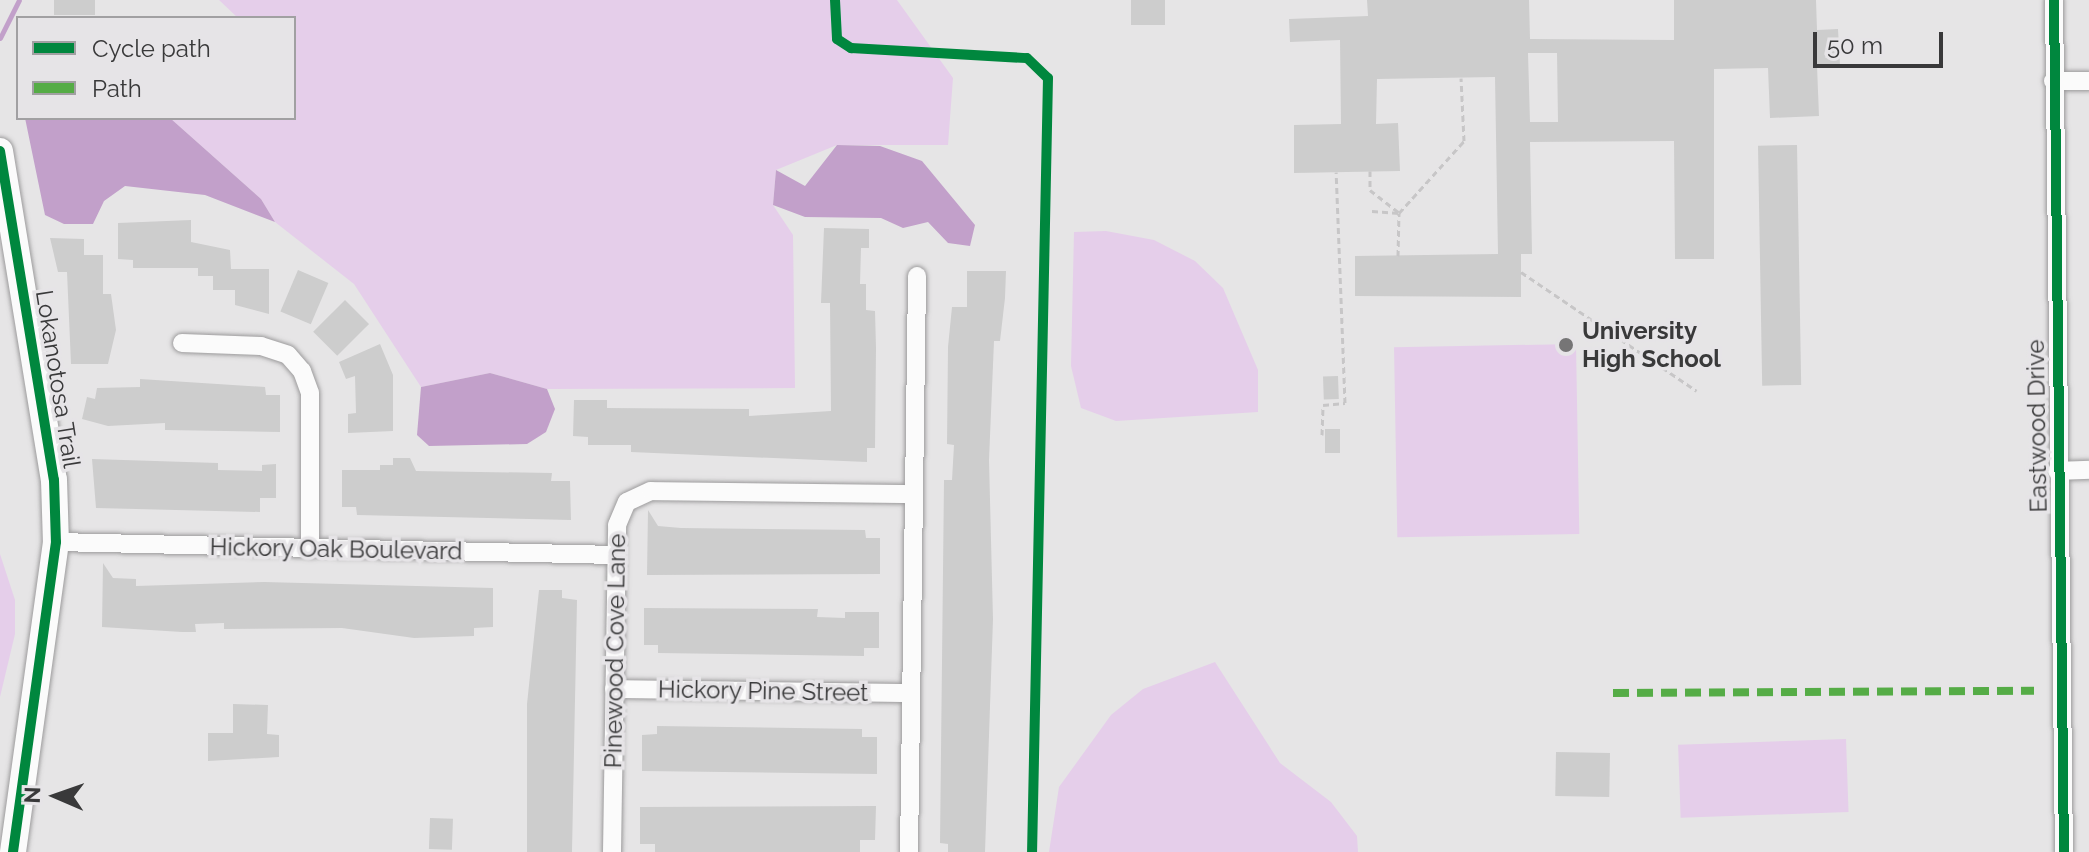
<!DOCTYPE html>
<html>
<head>
<meta charset="utf-8">
<style>
	body { margin:0 }
	#map { position:relative; width:2089px; height:852px; overflow:hidden; background:#e6e5e6; font-family:Raleway,sans-serif }
	div>[style] { position:absolute }
	[style*='--x'] { left:calc(var(--x)*1px); top:calc(var(--y)*1px); width:calc(var(--w)*1px); rotate:calc(var(--a)*1deg) }
	.green>* { inset:0; background:#e5ceea; transform-origin:0 0 }
	.water>* { inset:0; background:#c2a0ca }
	.stream>* { height:5px; margin:-2.5px; padding:0 2.5px; transform-origin:2.5px; border-radius:2.5px; background:#c2a0ca }
	.building>* { inset:0; background:#cdcdcd; transform-origin:0 0 }
	.path>* { height:3px; margin-top:-1.5px; transform-origin:0; background:repeating-linear-gradient(90deg,#c7c6c7 0 6px,transparent 0 10px) }
	.roads { filter:drop-shadow(0 0 2px #9c9b9c) drop-shadow(0 0 2px #9c9b9c) }
	.street>* { height:18px; margin:-9px; padding:0 9px; transform-origin:9px; border-radius:9px; background:#fbfbfb }
	.secondary>* { height:26px; margin:-13px; padding:0 13px; transform-origin:13px; border-radius:13px; background:#fbfbfb }
	.quiet>* { height:8px; margin-top:-4px; transform-origin:0; background:repeating-linear-gradient(90deg,#55ac46 0 16px,transparent 0 24px) }
	.cycleway>* { height:10px; margin:-5px; padding:0 5px; transform-origin:5px; border-radius:5px; background:#00873e }
	.dots>* { width:22px; height:22px; translate:-50% -50%; box-sizing:border-box; border:4px solid #e6e4e7; border-radius:50% }
	span { translate:-50% -50%; white-space:nowrap; text-align:center; line-height:1.15; -webkit-text-stroke:7px #e6e4e7; paint-order:stroke }
	.poi-label { font-size:24px; color:#39393a; font-weight:700 }
	.left { translate:0 -50%; text-align:left }
	.street-label { font-size:24px; color:#39393a }
	.legend { position:absolute; left:16px; top:16px; width:280px; height:104px; box-sizing:border-box; background:#e6e4e7; border:2px solid #a1a0a2; margin:0; padding:10px 14px; list-style:none; font-size:24px; color:#39393a }
	.legend li { display:flex; align-items:center; gap:16px; height:40px }
	.legend b { width:40px; border:2px solid #a1a0a2 }
	.north { position:absolute; left:16px; top:756px; width:80px; height:80px; -webkit-text-stroke:6px #e6e4e7; paint-order:stroke; rotate:272deg; font-size:22px; font-weight:700; line-height:32px; text-align:center; color:#39393a }
	.north::after { content:''; display:block; margin:auto; width:28px; height:36px; background:#39393a; clip-path:polygon(50% 0,100% 100%,50% 72%,0 100%) }
	.scale { position:absolute; left:1813px; top:32px; width:130px; height:36px; box-sizing:border-box; border:4px solid #39393a; border-top:0; padding-left:10px; font-size:24px; line-height:28px; white-space:nowrap; color:#39393a; -webkit-text-stroke:6px #e6e4e7; paint-order:stroke }
</style>
</head>
<body>
<div id="map">
	<div class="green">
		<div style="clip-path:polygon(219px 0,897px 0,953px 78px,948px 145px,837px 145px,776px 170px,773px 205px,793px 235px,795px 388px,547px 389px,490px 373px,421px 387px,354px 284px,275px 222px,261px 199px,170px 118px,294px 118px,294px 18px,238px 18px)"></div>
		<div style="clip-path:polygon(1106px 231px,1154px 240px,1195px 261px,1223px 288px,1258px 370px,1258px 412px,1116px 421px,1081px 408px,1071px 366px,1074px 232px)"></div>
		<div style="left:1576px;top:344px;width:190px;height:182px;rotate:89deg"></div>
		<div style="clip-path:polygon(0 554px,15px 600px,15px 634px,0 697px)"></div>
		<div style="clip-path:polygon(1215px 662px,1280px 763px,1331px 802px,1357px 836px,1358px 852px,1049px 852px,1059px 787px,1111px 715px,1143px 689px)"></div>
		<div style="left:1846px;top:739px;width:73px;height:168px;rotate:88deg"></div>
	</div>
	<div class="water">
		<div style="clip-path:polygon(25px 118px,170px 118px,261px 199px,275px 222px,205px 195px,125px 186px,104px 201px,93px 224px,64px 224px,45px 215px)"></div>
		<div style="clip-path:polygon(837px 145px,880px 146px,922px 161px,975px 225px,970px 246px,948px 243px,928px 222px,903px 228px,881px 218px,805px 217px,773px 205px,776px 170px,805px 186px)"></div>
		<div style="clip-path:polygon(490px 373px,547px 389px,555px 409px,546px 432px,527px 444px,429px 446px,417px 435px,421px 387px)"></div>
	</div>
	<div class="stream">
		<div style="--x:0;--y:38;--w:42;--a:-63.4"></div>
	</div>
	<div class="building">
		<div style="left:54px;top:0;width:41px;height:15px"></div>
		<div style="left:1131px;top:0;width:34px;height:25px"></div>
		<div style="clip-path:polygon(evenodd,1367px 0,1529px 0,1530px 39px,1674px 40px,1674px 0,1816px 0,1817px 30px,1838px 29px,1840px 65px,1817px 66px,1819px 116px,1770px 118px,1768px 68px,1714px 69px,1714px 259px,1675px 259px,1674px 141px,1530px 142px,1532px 254px,1521px 254px,1521px 297px,1355px 296px,1355px 256px,1498px 254px,1495px 77px,1377px 79px,1376px 124px,1398px 123px,1400px 171px,1294px 173px,1294px 125px,1341px 124px,1340px 40px,1290px 42px,1289px 19px,1368px 16px,1367px 0,1528px 53px,1557px 53px,1558px 122px,1530px 122px,1528px 53px)"></div>
		<div style="left:1797px;top:145px;width:240px;height:39px;rotate:89deg"></div>
		<div style="clip-path:polygon(191px 220px,191px 242px,230px 250px,231px 269px,269px 269px,269px 314px,235px 305px,235px 290px,213px 290px,213px 276px,198px 276px,198px 268px,133px 268px,133px 260px,118px 259px,118px 223px)"></div>
		<div style="clip-path:polygon(824px 228px,869px 229px,869px 248px,861px 248px,860px 284px,866px 284px,866px 310px,875px 311px,876px 348px,875px 448px,867px 448px,867px 462px,631px 452px,631px 445px,588px 445px,588px 437px,573px 436px,574px 400px,607px 400px,607px 408px,749px 409px,749px 416px,831px 411px,830px 303px,821px 303px)"></div>
		<div style="clip-path:polygon(50px 238px,84px 239px,84px 255px,103px 255px,103px 294px,111px 294px,116px 330px,108px 364px,71px 364px,67px 272px,58px 272px)"></div>
		<div style="left:298px;top:270px;width:33px;height:45px;rotate:23deg"></div>
		<div style="clip-path:polygon(967px 271px,1006px 271px,1005px 298px,1000px 341px,994px 341px,989px 460px,993px 619px,985px 852px,948px 852px,948px 844px,940px 843px,944px 480px,952px 480px,954px 445px,947px 444px,948px 347px,952px 307px,967px 307px)"></div>
		<div style="left:345px;top:300px;width:34px;height:45px;rotate:45deg"></div>
		<div style="clip-path:polygon(380px 344px,393px 375px,393px 431px,348px 433px,348px 414px,356px 413px,355px 376px,346px 379px,339px 362px)"></div>
		<div style="left:1338px;top:376px;width:23px;height:15px;rotate:88deg"></div>
		<div style="clip-path:polygon(140px 379px,265px 387px,266px 395px,280px 395px,280px 432px,165px 430px,165px 423px,108px 426px,82px 419px,87px 397px,95px 399px,97px 388px,140px 387px)"></div>
		<div style="left:1325px;top:429px;width:15px;height:24px"></div>
		<div style="clip-path:polygon(393px 458px,410px 458px,416px 471px,552px 473px,551px 481px,570px 481px,571px 520px,357px 515px,356px 507px,342px 507px,342px 470px,380px 470px,380px 465px,393px 465px)"></div>
		<div style="clip-path:polygon(92px 459px,218px 463px,218px 470px,262px 471px,262px 465px,276px 464px,276px 498px,260px 498px,260px 512px,96px 508px)"></div>
		<div style="clip-path:polygon(648px 510px,658px 526px,681px 528px,865px 530px,866px 538px,880px 538px,880px 574px,647px 575px)"></div>
		<div style="clip-path:polygon(103px 563px,113px 578px,136px 579px,136px 586px,264px 582px,493px 588px,493px 627px,474px 628px,474px 636px,414px 638px,342px 628px,224px 629px,224px 623px,195px 624px,196px 632px,182px 632px,102px 627px)"></div>
		<div style="clip-path:polygon(539px 590px,562px 590px,562px 598px,577px 600px,572px 852px,527px 852px,527px 704px)"></div>
		<div style="clip-path:polygon(644px 608px,818px 609px,817px 617px,845px 618px,845px 612px,879px 612px,879px 648px,864px 648px,864px 656px,658px 653px,658px 645px,644px 645px)"></div>
		<div style="clip-path:polygon(233px 704px,268px 705px,267px 734px,279px 735px,279px 757px,208px 761px,208px 733px,233px 733px)"></div>
		<div style="clip-path:polygon(657px 726px,862px 729px,862px 737px,877px 737px,877px 774px,642px 771px,642px 735px,657px 734px)"></div>
		<div style="left:1610px;top:753px;width:44px;height:54px;rotate:91deg"></div>
		<div style="clip-path:polygon(876px 806px,875px 840px,860px 840px,860px 852px,655px 852px,655px 844px,640px 844px,640px 807px)"></div>
		<div style="left:430px;top:818px;width:23px;height:31px;rotate:2deg"></div>
	</div>
	<div class="path">
		<div style="--x:1370;--y:171;--w:19;--a:90"></div>
		<div style="--x:1370;--y:190;--w:37;--a:38"></div>
		<div style="--x:1372;--y:211;--w:27;--a:4"></div>
		<div style="--x:1398;--y:256;--w:43;--a:-88.7"></div>
		<div style="--x:1399;--y:213;--w:97;--a:-47.9"></div>
		<div style="--x:1464;--y:141;--w:63;--a:-92.7"></div>
		<div style="--x:1521;--y:272;--w:212;--a:34.1"></div>
		<div style="--x:1322;--y:435;--w:30;--a:-88"></div>
		<div style="--x:1323;--y:405;--w:22;--a:-5"></div>
		<div style="--x:1345;--y:403;--w:231;--a:-92.2"></div>
	</div>
	<div class="roads">
		<div class="street">
			<div style="--x:2054;--y:0;--w:852;--a:89.33"></div>
			<div style="--x:2053;--y:81;--w:36;--a:0"></div>
			<div style="--x:182;--y:343;--w:79;--a:2.2"></div>
			<div style="--x:261;--y:346;--w:28;--a:18"></div>
			<div style="--x:288;--y:355;--w:21;--a:49"></div>
			<div style="--x:302;--y:371;--w:23;--a:70"></div>
			<div style="--x:310;--y:393;--w:156;--a:90"></div>
			<div style="--x:2057;--y:471;--w:32;--a:-2"></div>
			<div style="--x:56;--y:542;--w:560;--a:1.33"></div>
			<div style="--x:614;--y:689;--w:297;--a:0.8"></div>
			<div style="--x:612;--y:852;--w:327;--a:-89.1"></div>
			<div style="--x:617;--y:525;--w:25;--a:-67"></div>
			<div style="--x:627;--y:502;--w:26;--a:-25"></div>
			<div style="--x:651;--y:491;--w:263;--a:0.7"></div>
			<div style="--x:909;--y:852;--w:576;--a:-89.2"></div>
		</div>
		<div class="secondary">
			<div style="--x:0;--y:151;--w:333;--a:80.7"></div>
			<div style="--x:54;--y:480;--w:62;--a:88.2"></div>
			<div style="--x:56;--y:542;--w:313;--a:97.9"></div>
		</div>
	</div>
	<div class="quiet">
		<div style="--x:1613;--y:693;--w:421;--a:-0.3"></div>
	</div>
	<div class="cycleway">
		<div style="--x:835;--y:0;--w:39;--a:87"></div>
		<div style="--x:837;--y:39;--w:17;--a:33"></div>
		<div style="--x:851;--y:48;--w:176;--a:3.3"></div>
		<div style="--x:1027;--y:58;--w:29;--a:44"></div>
		<div style="--x:1048;--y:78;--w:774;--a:91.18"></div>
		<div style="--x:2054;--y:0;--w:852;--a:89.33"></div>
		<div style="--x:0;--y:151;--w:333;--a:80.7"></div>
		<div style="--x:54;--y:480;--w:62;--a:88.2"></div>
		<div style="--x:56;--y:542;--w:313;--a:97.9"></div>
	</div>
	<div class="dots">
		<div style="left:1566px;top:345px;background:#767576"></div>
	</div>
	<div class="poi-label">
		<span class="left" style="left:1582px;top:345px">University<br>High School</span>
	</div>
	<div class="street-label">
		<span style="left:58px;top:379px;rotate:81deg">Lokanotosa Trail</span>
		<span style="left:2037px;top:426px;rotate:-91deg">Eastwood Drive</span>
		<span style="left:336px;top:549px;rotate:1deg">Hickory Oak Boulevard</span>
		<span style="left:615px;top:651px;rotate:-89deg">Pinewood Cove Lane</span>
		<span style="left:763px;top:691px;rotate:1deg">Hickory Pine Street</span>
	</div>
	<ul class="legend">
	<li><b style="height:10px;background:#00873e"></b>Cycle path</li>
	<li><b style="height:10px;background:#55ac46"></b>Path</li>
	</ul>
	<div class="north">N</div>
	<div class="scale">50 m</div>
</div>
</body>
</html>
